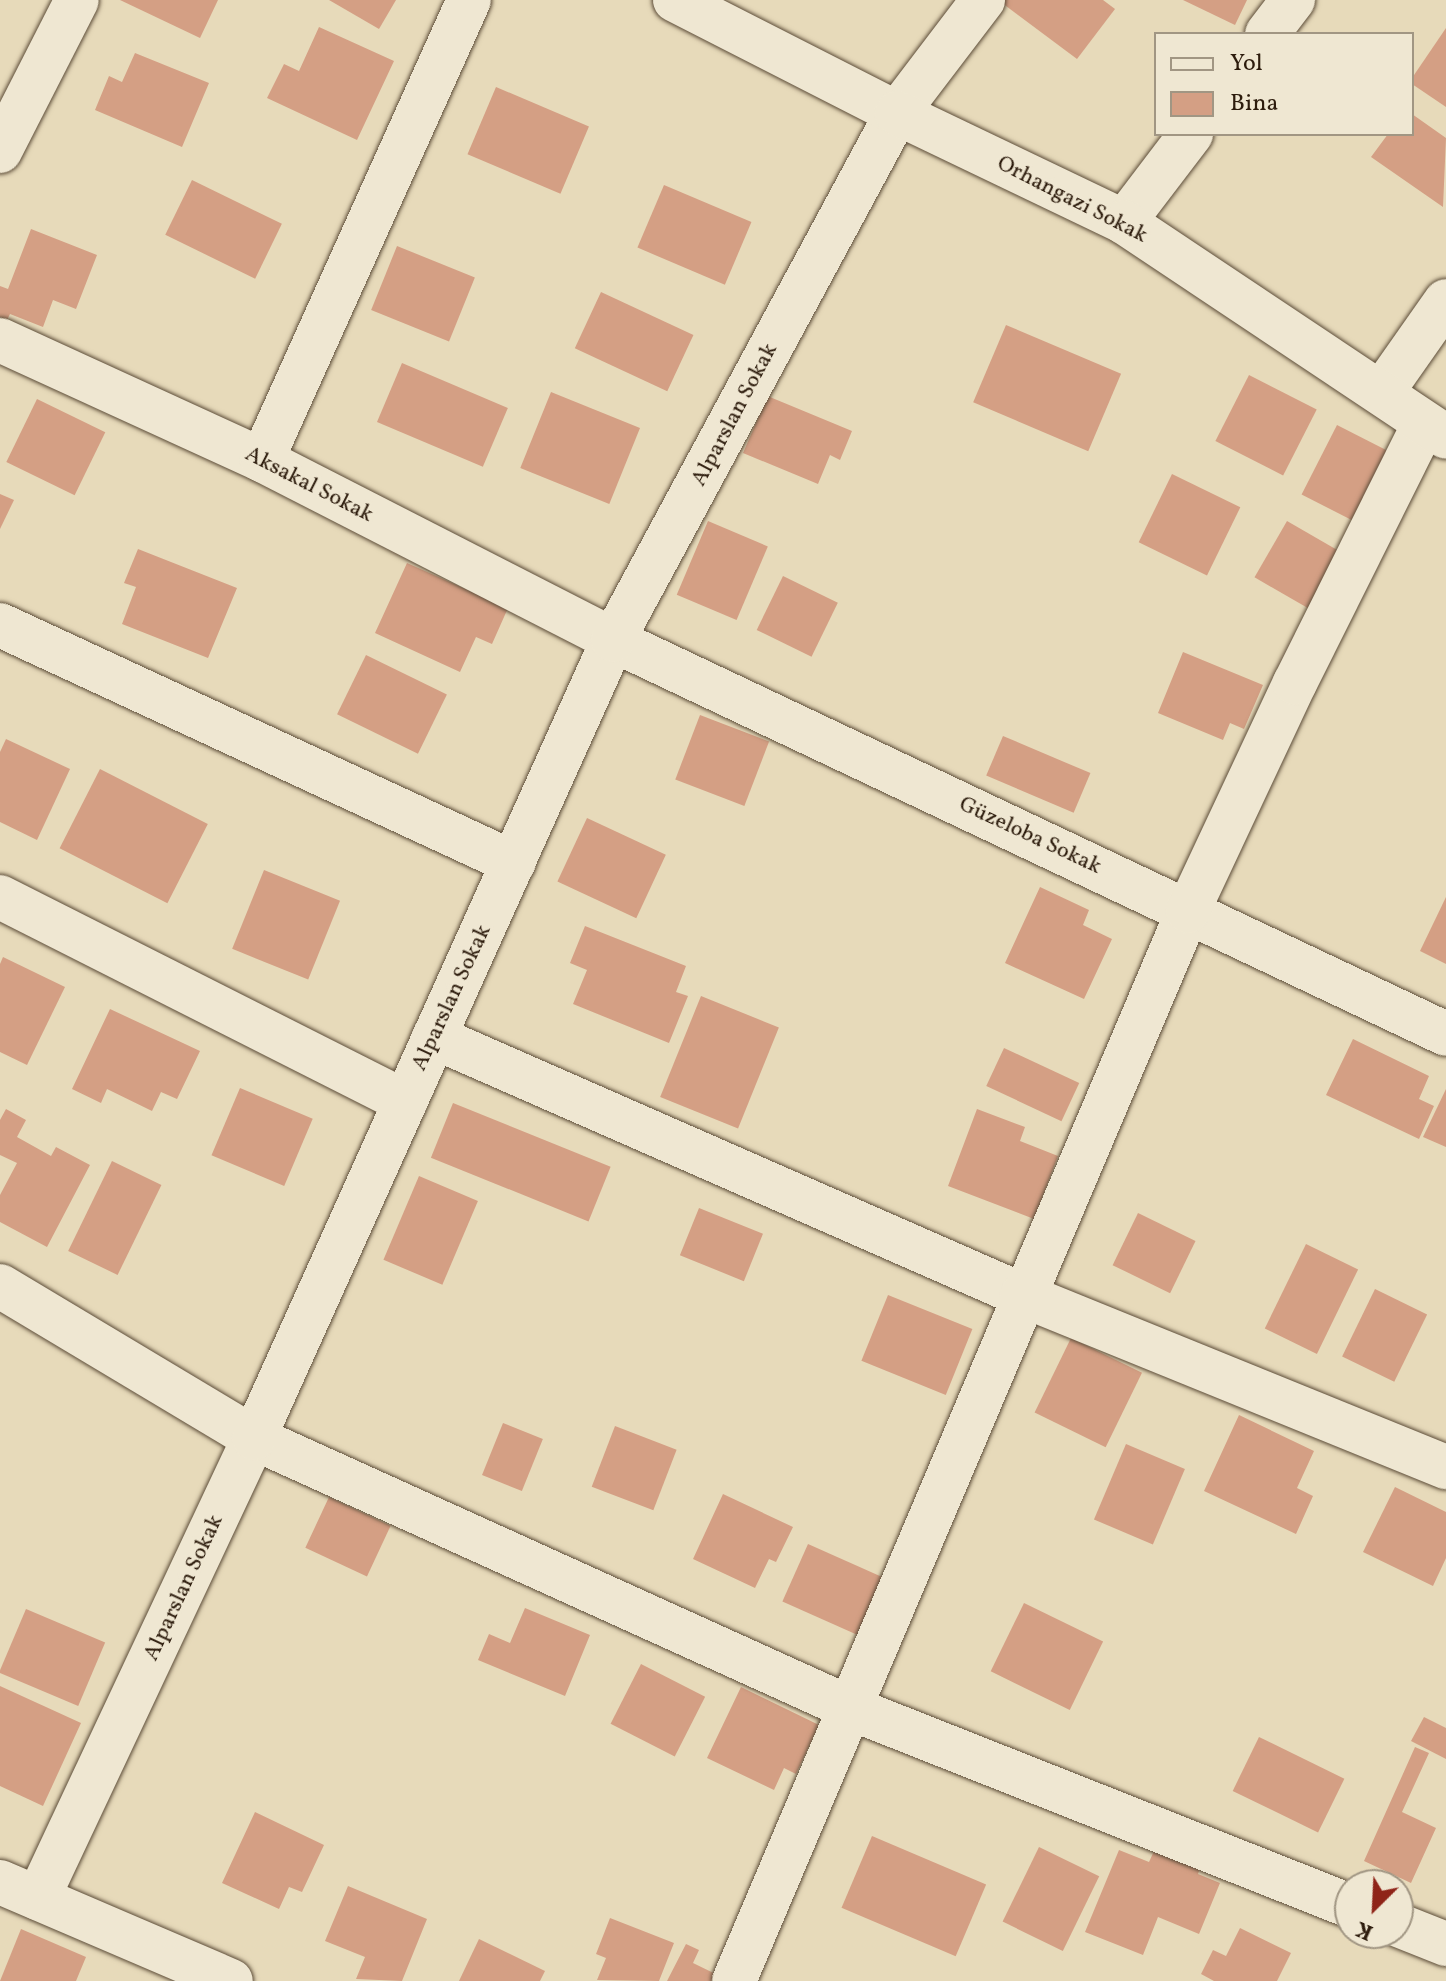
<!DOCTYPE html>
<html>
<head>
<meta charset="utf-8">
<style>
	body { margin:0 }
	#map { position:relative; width:1446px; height:1981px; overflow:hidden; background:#e7daba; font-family:Vollkorn,serif }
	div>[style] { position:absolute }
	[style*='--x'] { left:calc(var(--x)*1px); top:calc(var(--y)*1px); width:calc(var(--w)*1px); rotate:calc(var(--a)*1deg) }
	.building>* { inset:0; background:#d49f84; transform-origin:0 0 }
	.roads { filter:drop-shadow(0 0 2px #5c4c38) drop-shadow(0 0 2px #5c4c38) }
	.street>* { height:44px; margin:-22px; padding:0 22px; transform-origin:22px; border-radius:22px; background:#efe7d2 }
	.secondary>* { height:44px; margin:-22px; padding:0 22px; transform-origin:22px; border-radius:22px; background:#efe7d2 }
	span { translate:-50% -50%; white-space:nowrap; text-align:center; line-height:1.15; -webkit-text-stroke:6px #efe7d2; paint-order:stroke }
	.street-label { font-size:22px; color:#2d1c0d }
	.legend { position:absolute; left:1154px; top:32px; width:260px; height:104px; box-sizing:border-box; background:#efe7d2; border:2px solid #a19683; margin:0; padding:10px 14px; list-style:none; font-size:24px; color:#2d1c0d }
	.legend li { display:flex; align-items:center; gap:16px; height:40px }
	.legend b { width:40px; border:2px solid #a19683 }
	.north { position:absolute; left:1334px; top:1869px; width:80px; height:80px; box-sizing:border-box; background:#efe7d2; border:2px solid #a19683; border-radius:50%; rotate:204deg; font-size:22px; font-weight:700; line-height:32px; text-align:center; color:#2d1c0d }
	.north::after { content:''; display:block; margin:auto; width:28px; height:36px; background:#8f2418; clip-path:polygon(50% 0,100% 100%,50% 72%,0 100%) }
</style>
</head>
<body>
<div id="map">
	<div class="building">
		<div style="clip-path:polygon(120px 0,218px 0,200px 38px)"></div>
		<div style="clip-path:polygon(329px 0,396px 0,379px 29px)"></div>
		<div style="clip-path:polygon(998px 0,1103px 0,1115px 9px,1077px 59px)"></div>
		<div style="clip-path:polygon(1183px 0,1247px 0,1235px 25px)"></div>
		<div style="clip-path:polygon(319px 27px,394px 61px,357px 140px,267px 98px,284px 64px,299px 71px)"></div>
		<div style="clip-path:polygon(1446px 28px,1446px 107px,1412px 84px,1412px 78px)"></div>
		<div style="clip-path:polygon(135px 53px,209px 83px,182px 147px,95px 110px,109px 76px,122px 82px)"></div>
		<div style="left:496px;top:87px;width:101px;height:73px;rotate:23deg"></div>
		<div style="clip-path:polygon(1412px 114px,1446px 138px,1443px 207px,1371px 157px,1388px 134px,1412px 134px)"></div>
		<div style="left:192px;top:180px;width:100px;height:61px;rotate:26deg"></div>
		<div style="left:664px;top:185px;width:95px;height:68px;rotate:23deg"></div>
		<div style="clip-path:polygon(31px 229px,97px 255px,76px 309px,53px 300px,43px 327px,10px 314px,7px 320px,0 317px,0 286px,8px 289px)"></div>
		<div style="left:397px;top:246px;width:84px;height:69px;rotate:22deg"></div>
		<div style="left:601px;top:292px;width:102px;height:62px;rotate:25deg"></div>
		<div style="left:1006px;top:325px;width:125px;height:84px;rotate:23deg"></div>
		<div style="left:402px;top:363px;width:115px;height:64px;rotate:23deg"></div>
		<div style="left:1249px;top:375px;width:76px;height:74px;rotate:27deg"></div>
		<div style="clip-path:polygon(753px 390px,852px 431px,840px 460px,830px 455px,818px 484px,743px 453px,759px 416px)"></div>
		<div style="left:551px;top:392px;width:96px;height:82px;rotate:22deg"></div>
		<div style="left:37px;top:399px;width:76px;height:70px;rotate:26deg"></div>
		<div style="left:1337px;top:425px;width:60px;height:78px;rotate:27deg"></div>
		<div style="left:1172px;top:474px;width:76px;height:76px;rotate:26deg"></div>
		<div style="clip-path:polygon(0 494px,14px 500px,0 529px)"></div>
		<div style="left:708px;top:521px;width:65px;height:80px;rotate:23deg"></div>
		<div style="left:1287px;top:521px;width:62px;height:65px;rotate:30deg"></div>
		<div style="clip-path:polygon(138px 549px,237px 588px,208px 658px,122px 624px,136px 587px,124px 583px)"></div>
		<div style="clip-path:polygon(407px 563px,508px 608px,492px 644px,476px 637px,460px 672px,375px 633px)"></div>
		<div style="left:783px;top:576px;width:61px;height:60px;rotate:26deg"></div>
		<div style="clip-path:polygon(1183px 652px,1263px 685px,1244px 729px,1230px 723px,1223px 740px,1158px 713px)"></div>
		<div style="left:366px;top:655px;width:90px;height:66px;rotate:26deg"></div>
		<div style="left:700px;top:715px;width:74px;height:69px;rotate:21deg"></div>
		<div style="left:1003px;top:736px;width:95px;height:43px;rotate:23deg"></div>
		<div style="clip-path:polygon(6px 739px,70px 769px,37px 840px,0 822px,0 752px)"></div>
		<div style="left:100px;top:769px;width:121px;height:89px;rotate:27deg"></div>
		<div style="left:587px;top:818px;width:87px;height:70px;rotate:25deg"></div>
		<div style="left:264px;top:870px;width:82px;height:85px;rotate:22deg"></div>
		<div style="clip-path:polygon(1040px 887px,1089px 910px,1083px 925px,1112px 939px,1084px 999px,1005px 963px)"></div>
		<div style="clip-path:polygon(1446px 897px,1446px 964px,1420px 951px)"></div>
		<div style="clip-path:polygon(585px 926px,686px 966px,676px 992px,688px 996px,669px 1043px,573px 1004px,587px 970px,570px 963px)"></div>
		<div style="clip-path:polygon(3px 957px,65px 987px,27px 1065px,0 1052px,0 964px)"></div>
		<div style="left:701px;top:996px;width:84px;height:109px;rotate:22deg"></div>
		<div style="clip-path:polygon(110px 1009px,200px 1051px,177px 1099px,161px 1092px,152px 1111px,107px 1089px,101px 1103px,72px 1089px)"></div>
		<div style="clip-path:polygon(1353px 1039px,1429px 1076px,1419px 1099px,1434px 1106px,1419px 1139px,1326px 1095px)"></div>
		<div style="left:1004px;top:1048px;width:83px;height:42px;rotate:25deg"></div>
		<div style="left:240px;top:1088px;width:79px;height:73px;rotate:23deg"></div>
		<div style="clip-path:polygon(1446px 1089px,1446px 1147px,1423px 1137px)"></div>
		<div style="left:453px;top:1103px;width:170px;height:59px;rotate:22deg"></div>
		<div style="clip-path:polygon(6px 1109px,26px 1120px,17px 1137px,51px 1156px,56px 1147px,90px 1165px,47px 1247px,0 1222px,0 1195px,17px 1163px,0 1155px,0 1120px)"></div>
		<div style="clip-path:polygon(977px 1109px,1025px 1127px,1020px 1141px,1058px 1156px,1034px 1219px,948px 1186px)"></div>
		<div style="left:112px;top:1161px;width:55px;height:100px;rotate:26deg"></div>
		<div style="left:419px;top:1176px;width:64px;height:91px;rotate:23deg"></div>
		<div style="left:699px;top:1208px;width:69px;height:51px;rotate:22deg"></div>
		<div style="left:1138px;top:1213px;width:64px;height:58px;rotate:26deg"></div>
		<div style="left:1306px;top:1244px;width:58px;height:94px;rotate:26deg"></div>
		<div style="left:1375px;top:1289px;width:58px;height:75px;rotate:26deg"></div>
		<div style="left:888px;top:1295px;width:91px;height:71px;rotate:22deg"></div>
		<div style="left:1071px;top:1338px;width:79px;height:83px;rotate:26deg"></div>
		<div style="clip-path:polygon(1239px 1415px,1314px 1451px,1297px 1488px,1313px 1496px,1296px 1534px,1204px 1491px)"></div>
		<div style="left:503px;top:1423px;width:43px;height:56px;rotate:22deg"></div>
		<div style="left:615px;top:1426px;width:66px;height:65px;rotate:21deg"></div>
		<div style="left:1126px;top:1444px;width:64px;height:82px;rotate:23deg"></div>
		<div style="clip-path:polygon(1395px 1487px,1446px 1512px,1446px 1558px,1433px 1586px,1363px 1552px)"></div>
		<div style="clip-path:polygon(723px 1494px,793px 1527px,776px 1562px,769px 1559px,755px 1588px,693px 1559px)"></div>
		<div style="left:329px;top:1497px;width:68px;height:56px;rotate:25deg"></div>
		<div style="left:808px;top:1544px;width:83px;height:63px;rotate:24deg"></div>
		<div style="left:1024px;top:1603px;width:88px;height:76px;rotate:26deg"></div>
		<div style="clip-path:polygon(525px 1608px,590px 1635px,565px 1696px,478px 1660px,489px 1634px,510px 1643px)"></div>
		<div style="left:26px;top:1609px;width:86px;height:69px;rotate:23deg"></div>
		<div style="left:641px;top:1664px;width:72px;height:67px;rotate:27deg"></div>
		<div style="clip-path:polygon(0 1686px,81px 1723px,43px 1806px,0 1786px)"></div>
		<div style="clip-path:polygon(741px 1687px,819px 1725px,796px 1774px,784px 1768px,774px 1790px,707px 1758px)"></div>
		<div style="clip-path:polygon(1424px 1717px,1446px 1728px,1446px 1759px,1411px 1741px)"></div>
		<div style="left:1259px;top:1737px;width:95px;height:60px;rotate:26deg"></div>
		<div style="clip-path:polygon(1415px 1747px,1429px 1753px,1402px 1812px,1436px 1828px,1411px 1883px,1364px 1861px)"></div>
		<div style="clip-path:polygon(255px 1812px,324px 1845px,302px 1892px,289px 1887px,279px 1909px,222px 1883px)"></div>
		<div style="left:872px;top:1836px;width:124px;height:78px;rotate:23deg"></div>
		<div style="left:1039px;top:1847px;width:67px;height:83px;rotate:26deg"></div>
		<div style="clip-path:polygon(1155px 1849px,1200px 1868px,1198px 1874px,1220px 1883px,1199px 1934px,1158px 1917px,1143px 1955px,1085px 1932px,1119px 1850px,1149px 1862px)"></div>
		<div style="clip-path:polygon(348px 1886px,427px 1919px,402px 1981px,356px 1979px,365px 1957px,325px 1941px)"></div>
		<div style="clip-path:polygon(610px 1918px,674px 1943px,659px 1981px,597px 1980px,606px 1958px,596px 1954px)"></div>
		<div style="clip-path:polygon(1240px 1928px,1291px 1953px,1277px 1981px,1214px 1981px,1201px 1974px,1213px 1950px,1226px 1956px)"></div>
		<div style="clip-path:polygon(21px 1929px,86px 1957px,76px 1981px,0 1981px)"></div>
		<div style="clip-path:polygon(479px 1939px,545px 1971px,540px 1981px,459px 1981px)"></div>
		<div style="clip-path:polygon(686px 1944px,699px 1950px,693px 1963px,730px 1981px,667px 1981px)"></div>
	</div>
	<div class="roads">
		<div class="street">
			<div style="--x:1267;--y:34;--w:43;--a:-52.6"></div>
			<div style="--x:0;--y:151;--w:169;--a:-63"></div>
			<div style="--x:1124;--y:222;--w:111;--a:-52.7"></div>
			<div style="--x:0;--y:340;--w:288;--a:24.6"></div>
			<div style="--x:262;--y:460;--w:394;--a:27.1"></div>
			<div style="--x:613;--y:640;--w:921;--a:25.31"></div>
			<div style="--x:1382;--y:392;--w:111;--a:-54.9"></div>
			<div style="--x:262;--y:460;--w:504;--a:-65.77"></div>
			<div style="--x:0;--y:625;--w:566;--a:24.85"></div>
			<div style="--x:0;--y:897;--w:454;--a:26.8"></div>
			<div style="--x:434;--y:1037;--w:642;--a:23.69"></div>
			<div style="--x:1022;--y:1295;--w:458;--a:22.1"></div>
			<div style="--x:0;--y:1286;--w:296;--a:30.9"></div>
			<div style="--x:254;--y:1438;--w:654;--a:24.37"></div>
			<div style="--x:850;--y:1708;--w:538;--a:21.6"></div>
			<div style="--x:38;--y:1898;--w:508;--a:-64.85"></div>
			<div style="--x:254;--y:1438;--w:875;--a:-65.78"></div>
			<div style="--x:613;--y:640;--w:599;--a:-61.68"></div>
			<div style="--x:897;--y:113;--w:142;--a:-52.7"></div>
			<div style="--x:1398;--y:1925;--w:52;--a:21.6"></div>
			<div style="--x:734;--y:1981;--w:1162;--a:-67.01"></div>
			<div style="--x:1188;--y:911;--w:252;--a:-64.9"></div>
			<div style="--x:1295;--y:683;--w:289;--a:-63.5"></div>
		</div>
		<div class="secondary">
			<div style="--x:675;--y:0;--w:249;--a:27"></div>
			<div style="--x:897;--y:113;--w:252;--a:25.6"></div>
			<div style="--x:1124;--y:222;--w:387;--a:33.7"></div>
			<div style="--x:0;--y:1882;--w:251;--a:23.2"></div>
		</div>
	</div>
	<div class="street-label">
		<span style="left:1072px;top:200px;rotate:27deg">Orhangazi Sokak</span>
		<span style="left:735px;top:415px;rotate:-62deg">Alparslan Sokak</span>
		<span style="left:309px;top:485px;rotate:27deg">Aksakal Sokak</span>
		<span style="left:1030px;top:836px;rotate:25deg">Güzeloba Sokak</span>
		<span style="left:452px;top:998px;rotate:-65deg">Alparslan Sokak</span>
		<span style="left:184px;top:1588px;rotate:-65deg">Alparslan Sokak</span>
	</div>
	<ul class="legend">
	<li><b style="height:10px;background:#efe7d2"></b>Yol</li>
	<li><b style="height:22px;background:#d49f84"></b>Bina</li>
	</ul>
	<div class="north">K</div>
</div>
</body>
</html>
